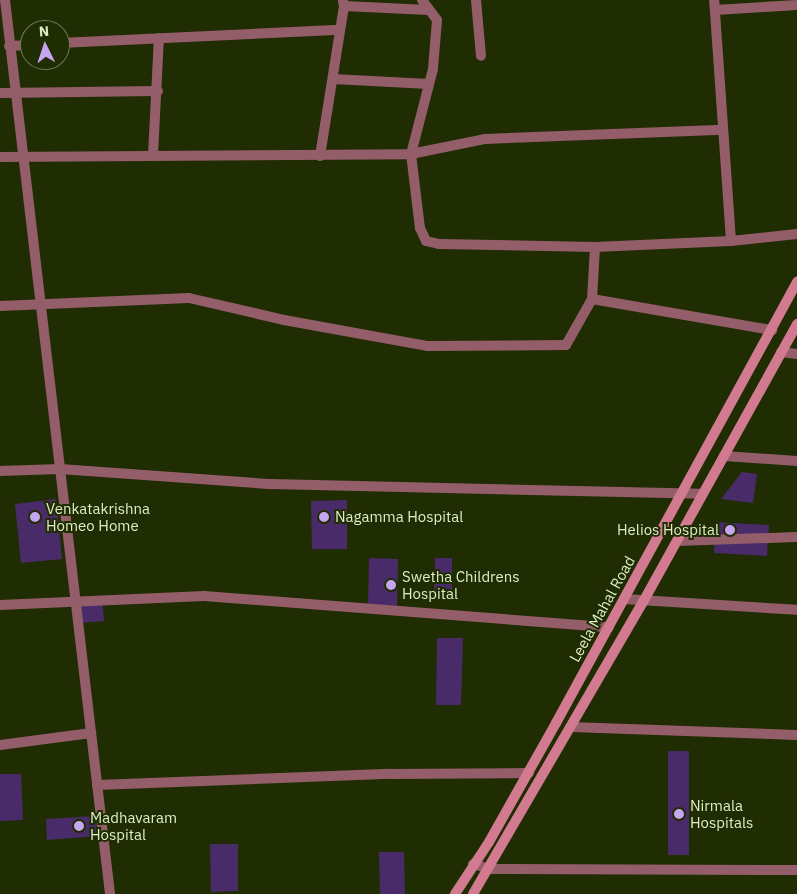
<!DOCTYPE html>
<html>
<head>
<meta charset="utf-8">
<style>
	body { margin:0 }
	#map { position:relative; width:797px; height:894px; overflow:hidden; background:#202c02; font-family:"IBM Plex Sans",sans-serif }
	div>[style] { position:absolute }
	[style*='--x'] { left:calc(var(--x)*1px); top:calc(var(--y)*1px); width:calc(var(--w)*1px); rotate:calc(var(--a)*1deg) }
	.building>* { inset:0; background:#4a2b69 }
	.street>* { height:10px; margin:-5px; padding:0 5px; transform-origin:5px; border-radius:5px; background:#945d6a }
	.secondary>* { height:10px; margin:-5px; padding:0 5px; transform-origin:5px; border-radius:5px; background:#d17a90 }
	.dots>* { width:14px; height:14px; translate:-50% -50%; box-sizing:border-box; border:2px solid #202c02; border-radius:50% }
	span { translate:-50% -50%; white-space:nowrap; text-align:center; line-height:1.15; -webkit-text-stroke:4px #202c02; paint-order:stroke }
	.poi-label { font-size:15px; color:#deedc6 }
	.left { translate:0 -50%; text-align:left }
	.right { translate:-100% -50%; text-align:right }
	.street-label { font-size:15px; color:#deedc6 }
	.north { position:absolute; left:20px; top:20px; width:50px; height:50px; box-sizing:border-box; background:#202c02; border:1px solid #6c7950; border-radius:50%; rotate:356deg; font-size:14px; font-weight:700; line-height:20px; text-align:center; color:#deedc6 }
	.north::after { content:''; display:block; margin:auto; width:18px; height:22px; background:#c6a6f0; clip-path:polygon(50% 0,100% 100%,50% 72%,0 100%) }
</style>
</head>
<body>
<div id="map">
	<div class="building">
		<i style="clip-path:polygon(742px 472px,757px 474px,753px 503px,721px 499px)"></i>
		<i style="clip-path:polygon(56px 499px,62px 559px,21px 563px,15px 504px)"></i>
		<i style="clip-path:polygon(347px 500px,347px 549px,312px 549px,311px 501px)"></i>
		<i style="clip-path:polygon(715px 522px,769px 525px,767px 556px,714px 553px)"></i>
		<i style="clip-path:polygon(369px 558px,398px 559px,397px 608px,368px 608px)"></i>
		<i style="clip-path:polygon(435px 558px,452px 558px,452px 600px,434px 600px)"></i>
		<i style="clip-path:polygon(102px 597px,104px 621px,79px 623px,77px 599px)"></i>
		<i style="clip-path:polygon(437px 638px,463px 638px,461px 705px,436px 705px)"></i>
		<i style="clip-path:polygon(668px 751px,689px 751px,689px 855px,668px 855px)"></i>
		<i style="clip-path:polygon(0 774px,21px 774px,23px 820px,0 821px)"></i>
		<i style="clip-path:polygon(96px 816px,97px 836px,47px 840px,46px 819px)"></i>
		<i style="clip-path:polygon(210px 844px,238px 844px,238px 891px,211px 892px)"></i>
		<i style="clip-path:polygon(379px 852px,404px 852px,405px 894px,380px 894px)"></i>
	</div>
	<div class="street">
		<i style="--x:5;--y:0;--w:900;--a:83.3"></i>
		<i style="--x:422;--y:0;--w:25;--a:53"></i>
		<i style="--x:437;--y:20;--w:49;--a:94.7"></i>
		<i style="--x:433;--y:69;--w:88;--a:104.5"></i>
		<i style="--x:411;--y:154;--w:75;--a:83.1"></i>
		<i style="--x:420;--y:228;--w:14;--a:65"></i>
		<i style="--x:426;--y:241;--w:13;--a:13"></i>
		<i style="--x:439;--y:244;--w:156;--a:1.1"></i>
		<i style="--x:595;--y:247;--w:136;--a:-2.5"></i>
		<i style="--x:731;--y:241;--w:242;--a:-94"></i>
		<i style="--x:476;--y:0;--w:56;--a:84.9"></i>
		<i style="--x:343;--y:1;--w:5;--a:79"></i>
		<i style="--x:344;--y:6;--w:85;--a:2.7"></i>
		<i style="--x:715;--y:10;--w:82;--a:-3.5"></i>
		<i style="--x:60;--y:43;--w:280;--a:-2.7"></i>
		<i style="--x:9;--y:46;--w:21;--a:-3"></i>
		<i style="--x:333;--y:79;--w:96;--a:3"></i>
		<i style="--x:0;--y:93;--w:158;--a:-0.7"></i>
		<i style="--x:153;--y:155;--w:117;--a:-87.1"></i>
		<i style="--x:320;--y:156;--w:152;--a:-80.9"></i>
		<i style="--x:0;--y:157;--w:411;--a:-0.4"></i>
		<i style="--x:411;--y:154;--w:76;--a:-11.5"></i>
		<i style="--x:485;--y:139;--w:238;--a:-2.2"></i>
		<i style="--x:731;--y:241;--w:66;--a:-6.1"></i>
		<i style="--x:595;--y:247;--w:52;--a:93.3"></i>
		<i style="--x:592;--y:299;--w:183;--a:9.8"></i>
		<i style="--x:0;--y:306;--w:189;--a:-2.4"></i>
		<i style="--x:189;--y:298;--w:98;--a:13"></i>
		<i style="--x:284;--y:320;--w:145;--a:10.3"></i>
		<i style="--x:427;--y:346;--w:139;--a:-0.4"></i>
		<i style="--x:566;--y:345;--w:53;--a:-60.5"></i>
		<i style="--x:781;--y:352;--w:16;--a:7"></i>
		<i style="--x:724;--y:456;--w:73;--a:3.9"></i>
		<i style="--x:0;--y:471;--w:60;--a:-1.9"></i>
		<i style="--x:60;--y:469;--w:212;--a:4.1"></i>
		<i style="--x:271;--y:484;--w:431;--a:1.3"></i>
		<i style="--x:677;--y:541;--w:120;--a:-1.9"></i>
		<i style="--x:624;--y:599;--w:173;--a:3.6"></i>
		<i style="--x:0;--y:605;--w:204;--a:-2.5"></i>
		<i style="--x:204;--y:596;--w:406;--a:4.4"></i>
		<i style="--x:571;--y:727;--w:226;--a:2"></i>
		<i style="--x:0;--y:745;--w:92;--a:-7.5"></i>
		<i style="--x:97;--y:785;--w:293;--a:-2.2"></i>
		<i style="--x:390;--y:774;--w:139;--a:-0.4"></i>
		<i style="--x:473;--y:864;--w:18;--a:16"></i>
		<i style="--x:490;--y:869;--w:307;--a:0.2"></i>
	</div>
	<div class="secondary">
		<i style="--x:455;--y:894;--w:62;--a:-56.8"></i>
		<i style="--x:489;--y:842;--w:137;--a:-60.6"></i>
		<i style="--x:556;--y:723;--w:503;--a:-61.34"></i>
		<i style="--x:473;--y:894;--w:338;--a:-59.8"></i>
		<i style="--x:643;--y:602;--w:318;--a:-61"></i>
	</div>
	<div class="dots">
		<i style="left:35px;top:517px;background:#c6a6f0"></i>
		<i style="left:324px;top:517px;background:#c6a6f0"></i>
		<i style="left:730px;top:530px;background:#c6a6f0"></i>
		<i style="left:391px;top:585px;background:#c6a6f0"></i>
		<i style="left:679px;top:814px;background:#c6a6f0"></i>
		<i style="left:79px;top:826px;background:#c6a6f0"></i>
	</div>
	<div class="poi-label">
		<span class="left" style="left:46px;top:517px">Venkatakrishna<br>Homeo Home</span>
		<span class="left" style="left:335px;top:517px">Nagamma Hospital</span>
		<span class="right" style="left:719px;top:530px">Helios Hospital</span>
		<span class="left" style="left:402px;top:585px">Swetha Childrens<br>Hospital</span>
		<span class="left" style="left:690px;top:814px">Nirmala<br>Hospitals</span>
		<span class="left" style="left:90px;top:826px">Madhavaram<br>Hospital</span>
	</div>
	<div class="street-label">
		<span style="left:602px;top:609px;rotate:-61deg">Leela Mahal Road</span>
	</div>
	<div class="north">N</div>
</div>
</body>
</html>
